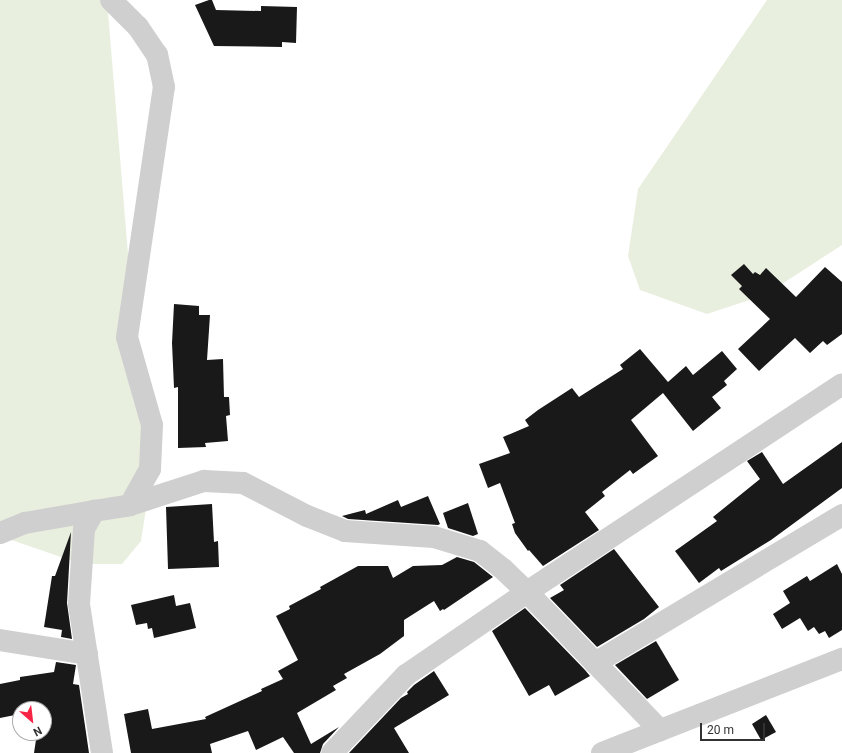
<!DOCTYPE html>
<html>
<head>
<meta charset="utf-8">
<style>
	body { margin:0 }
	#map { position:relative; width:842px; height:753px; overflow:hidden; background:#fff; font-family:Roboto,sans-serif }
	div>[style] { position:absolute }
	[style*='--x'] { left:calc(var(--x)*1px); top:calc(var(--y)*1px); width:calc(var(--w)*1px); rotate:calc(var(--a)*1deg) }
	.green>* { inset:0; background:#e9efdf }
	.building>* { inset:0; background:#191919 }
	.street>* { height:22px; margin:-11px; padding:0 11px; transform-origin:11px; border-radius:11px; background:#cfcfcf }
	span { translate:-50% -50%; white-space:nowrap; text-align:center; line-height:1.15; -webkit-text-stroke:4px #fff; paint-order:stroke }
	.north { position:absolute; left:12px; top:701px; width:40px; height:40px; box-sizing:border-box; background:#fff; border:1px solid #adadad; border-radius:50%; rotate:152deg; font-size:11px; font-weight:700; line-height:16px; text-align:center; color:#323232 }
	.north::after { content:''; display:block; margin:auto; width:14px; height:18px; background:#f72545; clip-path:polygon(50% 0,100% 100%,50% 72%,0 100%) }
	.scale { position:absolute; left:700px; top:723px; width:65px; height:18px; box-sizing:border-box; border:2px solid #323232; border-top:0; padding-left:5px; font-size:12px; line-height:14px; white-space:nowrap; color:#323232; -webkit-text-stroke:3px #fff; paint-order:stroke }
</style>
</head>
<body>
<div id="map">
	<div class="green">
		<i style="clip-path:polygon(0 0,107px 0,148px 496px,141px 541px,122px 564px,81px 564px,0 536px)"></i>
		<i style="clip-path:polygon(767px 0,842px 0,842px 245px,765px 295px,707px 314px,640px 290px,628px 256px,638px 189px)"></i>
	</div>
	<div class="building">
		<i style="clip-path:polygon(209px 0,212px 0,216px 10px,261px 11px,261px 6px,297px 7px,296px 43px,282px 42px,282px 47px,214px 46px,195px 5px)"></i>
		<i style="clip-path:polygon(744px 264px,753px 274px,755px 272px,760px 275px,766px 268px,796px 297px,825px 267px,842px 282px,842px 334px,827px 345px,823px 341px,810px 353px,795px 338px,759px 371px,738px 349px,770px 319px,739px 289px,742px 286px,731px 275px)"></i>
		<i style="clip-path:polygon(174px 304px,199px 306px,199px 315px,210px 315px,207px 360px,223px 359px,224px 397px,229px 397px,230px 415px,226px 416px,228px 441px,205px 443px,206px 447px,178px 448px,178px 387px,174px 388px,172px 343px)"></i>
		<i style="clip-path:polygon(640px 349px,668px 382px,686px 366px,693px 375px,722px 351px,737px 369px,724px 381px,727px 385px,712px 397px,721px 408px,693px 431px,663px 393px,631px 420px,658px 456px,633px 474px,630px 470px,602px 492px,605px 496px,585px 512px,599px 530px,543px 566px,529px 550px,528px 551px,515px 533px,512px 524px,515px 523px,500px 483px,488px 488px,479px 464px,510px 453px,503px 437px,529px 426px,525px 420px,538px 410px,572px 388px,579px 397px,623px 369px,620px 365px)"></i>
		<i style="clip-path:polygon(842px 442px,842px 488px,771px 540px,721px 571px,719px 568px,699px 583px,675px 551px,717px 521px,713px 517px,760px 479px,747px 461px,762px 452px,783px 484px)"></i>
		<i style="clip-path:polygon(428px 496px,440px 524px,438px 525px,348px 519px,342px 516px,365px 510px,366px 514px,398px 500px,401px 507px)"></i>
		<i style="clip-path:polygon(468px 503px,478px 534px,473px 536px,448px 528px,443px 513px)"></i>
		<i style="clip-path:polygon(212px 504px,214px 542px,218px 541px,219px 567px,168px 569px,166px 507px)"></i>
		<i style="clip-path:polygon(71px 532px,67px 603px,72px 639px,61px 637px,62px 630px,44px 627px,52px 576px,55px 576px)"></i>
		<i style="clip-path:polygon(614px 549px,659px 607px,644px 619px,597px 647px,550px 598px,564px 590px,560px 585px)"></i>
		<i style="clip-path:polygon(457px 557px,474px 562px,493px 577px,444px 610px,443px 609px,440px 611px,434px 601px,404px 620px,404px 636px,380px 654px,344px 674px,347px 678px,333px 686px,336px 690px,297px 713px,311px 744px,339px 727px,323px 744px,320px 753px,294px 753px,283px 737px,256px 750px,248px 731px,210px 744px,212px 753px,131px 753px,124px 714px,148px 709px,152px 729px,206px 719px,205px 717px,262px 691px,261px 689px,283px 679px,278px 671px,298px 660px,276px 616px,290px 609px,289px 606px,321px 589px,320px 587px,358px 566px,388px 566px,393px 578px,413px 566px,442px 565px)"></i>
		<i style="clip-path:polygon(837px 564px,842px 574px,842px 630px,829px 638px,825px 631px,819px 634px,814px 627px,808px 631px,800px 618px,782px 629px,773px 614px,790px 603px,783px 591px,807px 576px,810px 581px)"></i>
		<i style="clip-path:polygon(174px 595px,176px 606px,190px 603px,196px 628px,154px 638px,152px 628px,148px 629px,147px 623px,136px 625px,131px 605px)"></i>
		<i style="clip-path:polygon(525px 608px,585px 670px,590px 676px,555px 696px,549px 685px,529px 696px,492px 631px)"></i>
		<i style="clip-path:polygon(656px 641px,679px 680px,647px 699px,615px 665px)"></i>
		<i style="clip-path:polygon(56px 662px,76px 665px,73px 684px,79px 685px,89px 753px,34px 753px,37px 733px,44px 733px,44px 709px,20px 709px,20px 714px,0 718px,0 684px,20px 680px,20px 677px,54px 672px)"></i>
		<i style="clip-path:polygon(434px 671px,449px 695px,394px 728px,409px 753px,349px 753px,401px 698px,408px 694px,407px 692px,414px 685px)"></i>
		<i style="clip-path:polygon(766px 715px,776px 732px,761px 740px,752px 724px)"></i>
	</div>
	<div class="street">
		<i style="--x:130;--y:505;--w:78;--a:-18"></i>
		<i style="--x:204;--y:481;--w:39;--a:3"></i>
		<i style="--x:243;--y:483;--w:72;--a:27.3"></i>
		<i style="--x:307;--y:516;--w:41;--a:21.5"></i>
		<i style="--x:345;--y:531;--w:89;--a:3.9"></i>
		<i style="--x:434;--y:537;--w:48;--a:16.9"></i>
		<i style="--x:480;--y:551;--w:29;--a:38"></i>
		<i style="--x:503;--y:569;--w:33;--a:44"></i>
		<i style="--x:527;--y:592;--w:192;--a:46.1"></i>
		<i style="--x:0;--y:533;--w:27;--a:-22"></i>
		<i style="--x:25;--y:523;--w:70;--a:-9.9"></i>
		<i style="--x:0;--y:640;--w:88;--a:9.1"></i>
		<i style="--x:595;--y:663;--w:288;--a:-30.9"></i>
		<i style="--x:102;--y:753;--w:151;--a:-98.8"></i>
		<i style="--x:79;--y:604;--w:75;--a:-86.2"></i>
		<i style="--x:84;--y:529;--w:21;--a:-61"></i>
		<i style="--x:94;--y:511;--w:36;--a:-9"></i>
		<i style="--x:130;--y:505;--w:41;--a:-60.9"></i>
		<i style="--x:150;--y:469;--w:44;--a:-87.4"></i>
		<i style="--x:152;--y:425;--w:91;--a:-105.9"></i>
		<i style="--x:127;--y:337;--w:253;--a:-81.6"></i>
		<i style="--x:164;--y:87;--w:33;--a:-102"></i>
		<i style="--x:157;--y:55;--w:34;--a:-124"></i>
		<i style="--x:138;--y:27;--w:38;--a:-135"></i>
		<i style="--x:332;--y:753;--w:108;--a:-46.5"></i>
		<i style="--x:406;--y:675;--w:147;--a:-34.4"></i>
		<i style="--x:527;--y:592;--w:377;--a:-33.4"></i>
		<i style="--x:602;--y:753;--w:258;--a:-21.4"></i>
	</div>
	<div class="north">N</div>
	<div class="scale">20 m</div>
</div>
</body>
</html>
